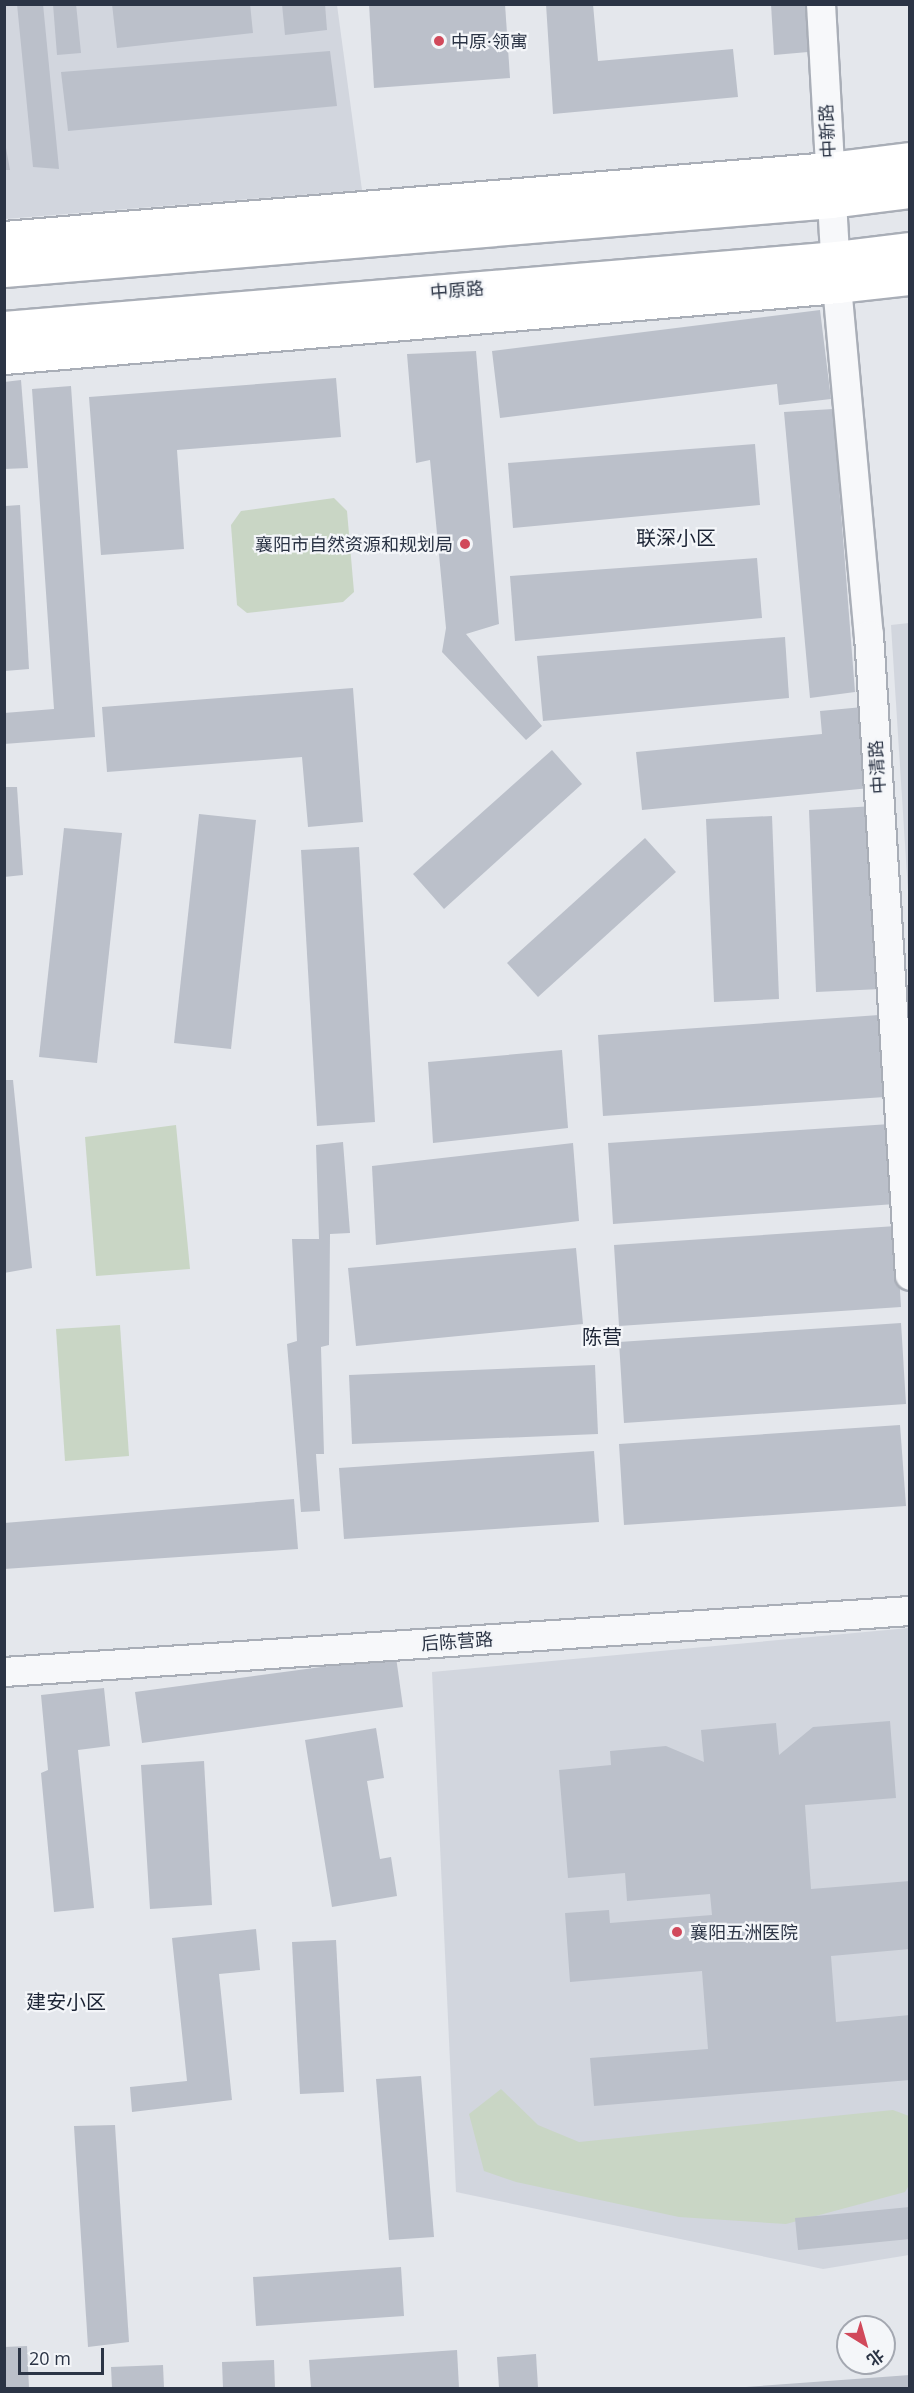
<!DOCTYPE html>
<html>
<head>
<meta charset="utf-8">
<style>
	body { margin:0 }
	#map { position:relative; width:914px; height:2393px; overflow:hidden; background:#e4e7ec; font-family:"Open Sans","Noto Sans SC",sans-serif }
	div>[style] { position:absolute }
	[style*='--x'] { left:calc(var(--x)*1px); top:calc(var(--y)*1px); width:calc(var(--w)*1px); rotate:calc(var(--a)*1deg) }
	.built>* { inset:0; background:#d2d6de }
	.green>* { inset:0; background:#c9d6c5 }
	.building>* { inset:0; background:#bbc0ca }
	.roads { filter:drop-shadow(2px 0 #a9aeb7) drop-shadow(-2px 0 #a9aeb7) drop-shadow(0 2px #a9aeb7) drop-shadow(0 -2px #a9aeb7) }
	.street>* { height:28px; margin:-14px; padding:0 14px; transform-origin:14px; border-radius:14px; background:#f7f8fa }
	.secondary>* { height:33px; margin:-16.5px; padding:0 16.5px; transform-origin:16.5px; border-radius:16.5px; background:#fff }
	.dots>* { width:16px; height:16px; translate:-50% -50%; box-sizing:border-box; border:3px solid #f4f6f9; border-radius:50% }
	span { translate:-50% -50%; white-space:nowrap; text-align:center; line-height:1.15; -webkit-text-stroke:4.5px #f4f6f9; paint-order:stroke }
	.poi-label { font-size:18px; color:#2b3445 }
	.left { translate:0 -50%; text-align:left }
	.right { translate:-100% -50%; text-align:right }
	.street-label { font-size:18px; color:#2b3445 }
	.neighbourhood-label { font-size:20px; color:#1d2536 }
	.frame { position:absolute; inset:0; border:6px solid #2b3445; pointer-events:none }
	.north { position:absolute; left:836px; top:2315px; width:60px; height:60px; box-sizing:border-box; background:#f4f6f9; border:2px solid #a4a8b1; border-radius:50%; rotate:143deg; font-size:16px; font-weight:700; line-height:24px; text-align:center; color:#2b3445 }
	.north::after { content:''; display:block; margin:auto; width:21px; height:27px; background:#d1495b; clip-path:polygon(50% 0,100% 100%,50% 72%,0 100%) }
	.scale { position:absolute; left:18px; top:2348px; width:86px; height:27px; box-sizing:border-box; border:3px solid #2b3445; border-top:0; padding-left:8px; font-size:18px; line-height:21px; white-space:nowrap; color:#2b3445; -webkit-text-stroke:4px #f4f6f9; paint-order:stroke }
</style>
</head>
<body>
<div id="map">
	<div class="built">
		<i style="clip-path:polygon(5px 5px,337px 5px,362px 190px,5px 219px)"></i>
		<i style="clip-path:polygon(909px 623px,910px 623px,909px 907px,891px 625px)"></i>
		<i style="clip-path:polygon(909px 1628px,909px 2255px,823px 2269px,456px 2192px,432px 1672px)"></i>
	</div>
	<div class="green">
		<i style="clip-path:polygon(334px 498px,347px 511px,354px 592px,343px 602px,247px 613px,237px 605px,231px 525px,241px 511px)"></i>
		<i style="clip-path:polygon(176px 1125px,190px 1269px,96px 1276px,85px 1137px)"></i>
		<i style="clip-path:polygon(120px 1325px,129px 1456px,65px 1461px,56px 1329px)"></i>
		<i style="clip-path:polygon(501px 2089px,538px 2125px,579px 2142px,893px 2110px,909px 2116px,909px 2185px,905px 2192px,786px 2224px,679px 2217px,516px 2182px,484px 2171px,469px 2114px)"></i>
	</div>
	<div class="building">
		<i style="clip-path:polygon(17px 4px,43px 4px,59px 169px,33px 167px)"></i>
		<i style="clip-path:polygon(53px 4px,76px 4px,81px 53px,57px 55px)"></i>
		<i style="clip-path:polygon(112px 4px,250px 4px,253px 33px,117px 48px)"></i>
		<i style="clip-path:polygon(282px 4px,325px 4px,327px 30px,285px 35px)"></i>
		<i style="clip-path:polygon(369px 4px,505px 4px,510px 78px,374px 88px)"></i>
		<i style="clip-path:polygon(546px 4px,593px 4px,598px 61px,733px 49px,738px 97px,553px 114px)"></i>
		<i style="clip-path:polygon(771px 4px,806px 4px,808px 52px,774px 55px)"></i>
		<i style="clip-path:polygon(330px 51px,337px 106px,68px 131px,61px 72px)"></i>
		<i style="clip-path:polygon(4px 148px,6px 148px,10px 170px,4px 170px)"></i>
		<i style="clip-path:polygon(820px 310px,831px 399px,779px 405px,777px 384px,500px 418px,492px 351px)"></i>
		<i style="clip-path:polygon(476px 351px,499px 624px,466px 634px,542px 726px,526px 740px,442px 652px,446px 628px,430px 460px,416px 463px,407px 354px)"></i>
		<i style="clip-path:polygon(336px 378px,341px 437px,177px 450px,184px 549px,101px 555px,89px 397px)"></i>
		<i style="clip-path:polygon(21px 380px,28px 468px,4px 469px,4px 382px)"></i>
		<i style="clip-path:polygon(71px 386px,95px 737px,4px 744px,4px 713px,54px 709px,32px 389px)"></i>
		<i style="clip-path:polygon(833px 409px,855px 692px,810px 698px,784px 412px)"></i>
		<i style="clip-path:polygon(755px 444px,760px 505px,513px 528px,508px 463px)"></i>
		<i style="clip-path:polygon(20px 505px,29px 669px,5px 671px,5px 506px)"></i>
		<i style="clip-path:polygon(757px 558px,762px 618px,515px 641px,510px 576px)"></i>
		<i style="clip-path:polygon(785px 637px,789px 698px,543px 721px,537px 656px)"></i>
		<i style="clip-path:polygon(353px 688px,363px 822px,308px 827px,302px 757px,107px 772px,102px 707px)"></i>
		<i style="clip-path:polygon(863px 707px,870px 788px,642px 810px,636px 752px,822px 734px,820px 711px)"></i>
		<i style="clip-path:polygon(552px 750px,582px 784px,444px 909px,413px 874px)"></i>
		<i style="clip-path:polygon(4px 787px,17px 787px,23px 875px,4px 877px)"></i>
		<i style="clip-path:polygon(874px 806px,881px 989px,816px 992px,809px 810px)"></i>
		<i style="clip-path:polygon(199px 814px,256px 820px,231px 1049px,174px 1043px)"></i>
		<i style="clip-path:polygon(772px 816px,779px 999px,714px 1002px,706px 819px)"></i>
		<i style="clip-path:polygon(64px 828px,122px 833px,97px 1063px,39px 1057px)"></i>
		<i style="clip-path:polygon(645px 838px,676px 872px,538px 997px,507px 963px)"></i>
		<i style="clip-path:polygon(359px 847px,375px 1122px,317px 1126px,301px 850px)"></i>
		<i style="clip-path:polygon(879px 1015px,885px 1097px,603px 1116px,598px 1035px)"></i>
		<i style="clip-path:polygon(562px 1050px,568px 1128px,433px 1143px,428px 1062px)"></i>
		<i style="clip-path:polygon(4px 1080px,13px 1080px,32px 1268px,4px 1273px)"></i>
		<i style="clip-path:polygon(890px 1124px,895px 1204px,613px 1224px,608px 1143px)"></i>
		<i style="clip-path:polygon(343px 1142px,350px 1233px,330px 1234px,329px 1345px,321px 1347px,324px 1454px,316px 1454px,320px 1511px,301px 1512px,287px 1344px,297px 1341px,292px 1239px,319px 1239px,316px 1145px)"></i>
		<i style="clip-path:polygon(573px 1143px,579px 1221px,376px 1245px,372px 1166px)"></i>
		<i style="clip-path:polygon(896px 1226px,901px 1307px,619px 1326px,614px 1245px)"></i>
		<i style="clip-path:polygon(576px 1248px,583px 1324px,356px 1346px,348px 1268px)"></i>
		<i style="clip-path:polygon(901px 1323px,906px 1404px,624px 1423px,619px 1342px)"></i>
		<i style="clip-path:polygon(595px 1365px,598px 1434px,352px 1444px,349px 1375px)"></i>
		<i style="clip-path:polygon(900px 1425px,906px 1506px,624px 1525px,619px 1444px)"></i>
		<i style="clip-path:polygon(594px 1451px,599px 1522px,344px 1539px,339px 1468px)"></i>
		<i style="clip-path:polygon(294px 1499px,298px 1549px,4px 1569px,4px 1523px)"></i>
		<i style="clip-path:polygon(396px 1657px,403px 1707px,142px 1743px,135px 1692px)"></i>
		<i style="clip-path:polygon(104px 1688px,110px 1746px,78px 1750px,94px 1908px,54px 1912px,41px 1773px,48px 1770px,41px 1695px)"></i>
		<i style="clip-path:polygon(890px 1721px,896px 1798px,805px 1805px,811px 1889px,910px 1881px,910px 1949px,831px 1956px,836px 2022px,910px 2015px,910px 2080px,594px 2106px,590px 2058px,708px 2049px,702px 1971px,570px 1982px,565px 1913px,609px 1910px,610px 1923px,712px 1915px,710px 1894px,627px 1901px,625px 1873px,568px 1878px,559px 1770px,611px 1765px,610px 1751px,666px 1746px,704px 1762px,701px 1730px,776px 1723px,779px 1755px,813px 1727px)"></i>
		<i style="clip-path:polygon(376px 1728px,384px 1778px,367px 1781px,380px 1859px,391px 1857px,397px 1896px,332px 1907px,305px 1740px)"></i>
		<i style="clip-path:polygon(204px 1761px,212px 1905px,150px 1909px,141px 1765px)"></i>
		<i style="clip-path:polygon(256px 1929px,260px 1970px,219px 1974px,232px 2100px,132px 2112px,130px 2087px,187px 2081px,172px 1938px)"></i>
		<i style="clip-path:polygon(336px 1940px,344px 2092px,300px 2094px,292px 1942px)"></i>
		<i style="clip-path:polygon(421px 2076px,434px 2237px,389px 2240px,376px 2079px)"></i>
		<i style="clip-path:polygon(115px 2125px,129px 2342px,88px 2347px,74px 2126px)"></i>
		<i style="clip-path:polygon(910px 2207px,910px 2239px,798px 2250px,795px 2218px)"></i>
		<i style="clip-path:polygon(401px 2267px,404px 2316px,256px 2326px,253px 2277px)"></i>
		<i style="clip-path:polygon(27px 2346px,29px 2388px,4px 2388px,4px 2347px)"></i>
		<i style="clip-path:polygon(457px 2350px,459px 2388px,311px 2388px,309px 2360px)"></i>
		<i style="clip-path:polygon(536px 2354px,538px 2388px,499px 2388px,497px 2357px)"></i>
		<i style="clip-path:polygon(274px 2360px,275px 2388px,223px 2388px,222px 2362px)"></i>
		<i style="clip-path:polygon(163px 2365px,164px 2388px,112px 2388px,111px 2367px)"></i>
		<i style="clip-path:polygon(910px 2375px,910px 2388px,746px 2388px,746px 2387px)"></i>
	</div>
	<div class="roads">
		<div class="street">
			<i style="--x:821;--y:4;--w:282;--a:86.8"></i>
			<i style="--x:837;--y:286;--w:350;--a:84.8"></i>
			<i style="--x:869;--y:635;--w:642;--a:86.34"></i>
			<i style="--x:4;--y:1672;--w:908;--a:-3.85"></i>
		</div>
		<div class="secondary">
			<i style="--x:4;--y:238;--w:828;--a:-4.78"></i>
			<i style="--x:829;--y:169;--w:82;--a:-7"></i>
			<i style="--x:4;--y:270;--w:830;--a:-4.77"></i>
			<i style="--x:831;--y:201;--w:80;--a:-7.2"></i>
			<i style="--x:4;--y:328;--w:836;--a:-4.8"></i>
			<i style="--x:837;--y:258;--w:74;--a:-7"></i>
			<i style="--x:4;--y:357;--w:836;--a:-4.87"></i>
			<i style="--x:837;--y:286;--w:73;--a:-6.3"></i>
		</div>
	</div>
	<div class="dots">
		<i style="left:439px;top:41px;background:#d1495b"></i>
		<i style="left:465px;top:544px;background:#d1495b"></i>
		<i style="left:677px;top:1932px;background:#d1495b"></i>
	</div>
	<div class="poi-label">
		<span class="left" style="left:451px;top:41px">中原·领寓</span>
		<span class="right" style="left:453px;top:544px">襄阳市自然资源和规划局</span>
		<span class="left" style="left:690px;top:1932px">襄阳五洲医院</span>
	</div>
	<div class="street-label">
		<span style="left:827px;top:131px;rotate:-93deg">中新路</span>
		<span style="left:457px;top:290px;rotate:-5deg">中原路</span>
		<span style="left:877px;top:767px;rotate:-94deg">中清路</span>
		<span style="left:457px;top:1641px;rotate:-4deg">后陈营路</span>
	</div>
	<div class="neighbourhood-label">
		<span style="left:676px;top:537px">联深小区</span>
		<span style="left:602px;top:1336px">陈营</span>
		<span style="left:66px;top:2001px">建安小区</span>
	</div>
	<div class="frame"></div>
	<div class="north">北</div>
	<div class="scale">20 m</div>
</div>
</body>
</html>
